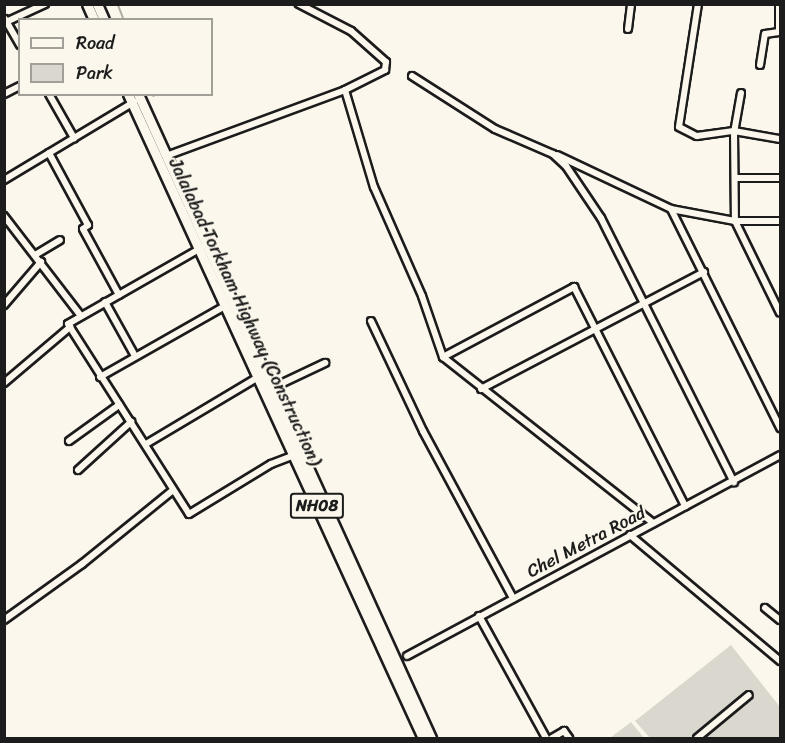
<!DOCTYPE html>
<html>
<head>
<meta charset="utf-8">
<style>
	body { margin:0 }
	#map { position:relative; width:785px; height:743px; overflow:hidden; background:#fbf7ec; font-family:Sriracha,sans-serif }
	div>[style] { position:absolute }
	[style*='--x'] { left:calc(var(--x)*1px); top:calc(var(--y)*1px); width:calc(var(--w)*1px); rotate:calc(var(--a)*1deg) }
	.green>* { inset:0; background:#dad7ce }
	.stream>* { height:1.5px; margin:-0.75px; padding:0 0.75px; transform-origin:0.75px; border-radius:0.75px; background:#afaca5 }
	.roads { filter:drop-shadow(2px 0 #1c1c1c) drop-shadow(-2px 0 #1c1c1c) drop-shadow(0 2px #1c1c1c) drop-shadow(0 -2px #1c1c1c) }
	.minor>* { height:6px; margin:-3px; padding:0 3px; transform-origin:3px; border-radius:3px; background:#fbf7ec }
	.highway>* { height:9px; margin:-4.5px; padding:0 4.5px; transform-origin:4.5px; border-radius:4.5px; background:#fbf7ec }
	span { translate:-50% -50%; white-space:nowrap; text-align:center; line-height:1.15; -webkit-text-stroke:4.5px #fbf7ec; paint-order:stroke }
	.shield-label span { padding:2px 4px; background:#fbf7ec; border:2px solid; border-radius:4px; -webkit-text-stroke-width:0 }
	.shield-label { font-size:16px; color:#1c1c1c; font-weight:700 }
	.street-label { font-size:18px; color:#1c1c1c }
	.frame { position:absolute; inset:0; border:6px solid #1c1c1c; pointer-events:none }
	.legend { position:absolute; left:18px; top:18px; width:195px; height:78px; box-sizing:border-box; background:#fbf7ec; border:2px solid #a29f99; margin:0; padding:8px 10px; list-style:none; font-size:18px; color:#1c1c1c }
	.legend li { display:flex; align-items:center; gap:12px; height:30px }
	.legend b { width:30px; border:2px solid #a29f99 }
</style>
</head>
<body>
<div id="map">
	<div class="green">
		<i style="clip-path:polygon(731px 645px,780px 707px,780px 738px,650px 738px,635px 721px)"></i>
		<i style="clip-path:polygon(631px 722px,644px 738px,610px 738px)"></i>
	</div>
	<div class="stream">
		<i style="--x:118;--y:4;--w:17;--a:69"></i>
		<i style="--x:154;--y:94;--w:2;--a:90"></i>
	</div>
	<div class="roads">
		<div class="minor">
			<i style="--x:698;--y:4;--w:124;--a:98.8"></i>
			<i style="--x:679;--y:127;--w:20;--a:27"></i>
			<i style="--x:697;--y:136;--w:37;--a:-8"></i>
			<i style="--x:734;--y:131;--w:47;--a:9.9"></i>
			<i style="--x:5;--y:19;--w:30;--a:60"></i>
			<i style="--x:6;--y:22;--w:43;--a:-24.8"></i>
			<i style="--x:628;--y:29;--w:25;--a:-83"></i>
			<i style="--x:760;--y:65;--w:31;--a:-81"></i>
			<i style="--x:765;--y:34;--w:14;--a:-8"></i>
			<i style="--x:779;--y:32;--w:28;--a:-90"></i>
			<i style="--x:412;--y:76;--w:98;--a:32.6"></i>
			<i style="--x:495;--y:129;--w:63;--a:23.3"></i>
			<i style="--x:553;--y:154;--w:18;--a:43"></i>
			<i style="--x:566;--y:166;--w:63;--a:56.1"></i>
			<i style="--x:601;--y:218;--w:296;--a:63.3"></i>
			<i style="--x:345;--y:90;--w:101;--a:73.4"></i>
			<i style="--x:374;--y:187;--w:119;--a:66.2"></i>
			<i style="--x:422;--y:296;--w:65;--a:71"></i>
			<i style="--x:443;--y:357;--w:268;--a:38.3"></i>
			<i style="--x:741;--y:93;--w:39;--a:100"></i>
			<i style="--x:734;--y:131;--w:90;--a:89.4"></i>
			<i style="--x:735;--y:221;--w:102;--a:63.9"></i>
			<i style="--x:4;--y:94;--w:18;--a:-27"></i>
			<i style="--x:49;--y:94;--w:51;--a:60.4"></i>
			<i style="--x:49;--y:153;--w:82;--a:61.6"></i>
			<i style="--x:88;--y:225;--w:6;--a:141"></i>
			<i style="--x:83;--y:229;--w:75;--a:61.4"></i>
			<i style="--x:557;--y:155;--w:126;--a:25.3"></i>
			<i style="--x:671;--y:209;--w:65;--a:10.6"></i>
			<i style="--x:735;--y:221;--w:45;--a:0"></i>
			<i style="--x:166;--y:156;--w:191;--a:-20.2"></i>
			<i style="--x:345;--y:90;--w:45;--a:-26.6"></i>
			<i style="--x:385;--y:70;--w:8;--a:-83"></i>
			<i style="--x:386;--y:62;--w:47;--a:-138.5"></i>
			<i style="--x:351;--y:31;--w:59;--a:-152.6"></i>
			<i style="--x:736;--y:178;--w:44;--a:0"></i>
			<i style="--x:4;--y:180;--w:152;--a:-31"></i>
			<i style="--x:671;--y:209;--w:245;--a:63.5"></i>
			<i style="--x:4;--y:216;--w:126;--a:52.4"></i>
			<i style="--x:201;--y:248;--w:153;--a:150.3"></i>
			<i style="--x:68;--y:324;--w:225;--a:57.5"></i>
			<i style="--x:189;--y:514;--w:96;--a:-31.4"></i>
			<i style="--x:271;--y:464;--w:28;--a:-21"></i>
			<i style="--x:35;--y:255;--w:29;--a:-31"></i>
			<i style="--x:105;--y:302;--w:62;--a:60.9"></i>
			<i style="--x:4;--y:305;--w:57;--a:-49.3"></i>
			<i style="--x:371;--y:321;--w:122;--a:64.7"></i>
			<i style="--x:423;--y:431;--w:190;--a:61.7"></i>
			<i style="--x:443;--y:357;--w:149;--a:-28.1"></i>
			<i style="--x:574;--y:287;--w:246;--a:63.1"></i>
			<i style="--x:100;--y:377;--w:146;--a:-29.6"></i>
			<i style="--x:4;--y:383;--w:87;--a:-40.3"></i>
			<i style="--x:272;--y:388;--w:59;--a:-25.3"></i>
			<i style="--x:481;--y:389;--w:252;--a:-27.7"></i>
			<i style="--x:69;--y:441;--w:62;--a:-35.8"></i>
			<i style="--x:146;--y:444;--w:133;--a:-30.8"></i>
			<i style="--x:78;--y:470;--w:72;--a:-42.2"></i>
			<i style="--x:630;--y:535;--w:196;--a:40"></i>
			<i style="--x:765;--y:608;--w:19;--a:39"></i>
			<i style="--x:479;--y:616;--w:139;--a:61.2"></i>
			<i style="--x:4;--y:620;--w:96;--a:-35.7"></i>
			<i style="--x:82;--y:564;--w:117;--a:-39.1"></i>
			<i style="--x:407;--y:656;--w:424;--a:-28.3"></i>
			<i style="--x:552;--y:738;--w:14;--a:-30"></i>
			<i style="--x:564;--y:731;--w:9;--a:54"></i>
			<i style="--x:697;--y:738;--w:67;--a:-39.6"></i>
		</div>
		<div class="highway">
			<i style="--x:87;--y:4;--w:17;--a:66"></i>
			<i style="--x:97;--y:4;--w:17;--a:66"></i>
			<i style="--x:128;--y:94;--w:708;--a:65.39"></i>
			<i style="--x:138;--y:94;--w:708;--a:65.54"></i>
		</div>
	</div>
	<div class="shield-label">
		<span style="left:317px;top:506px">NH08</span>
	</div>
	<div class="street-label">
		<span style="left:245px;top:312px;rotate:65deg">Jalalabad Torkham Highway (Construction)</span>
		<span style="left:586px;top:542px;rotate:-28deg">Chel Metra Road</span>
	</div>
	<div class="frame"></div>
	<ul class="legend">
	<li><b style="height:8px;background:#fbf7ec"></b>Road</li>
	<li><b style="height:16px;background:#dad7ce"></b>Park</li>
	</ul>
</div>
</body>
</html>
